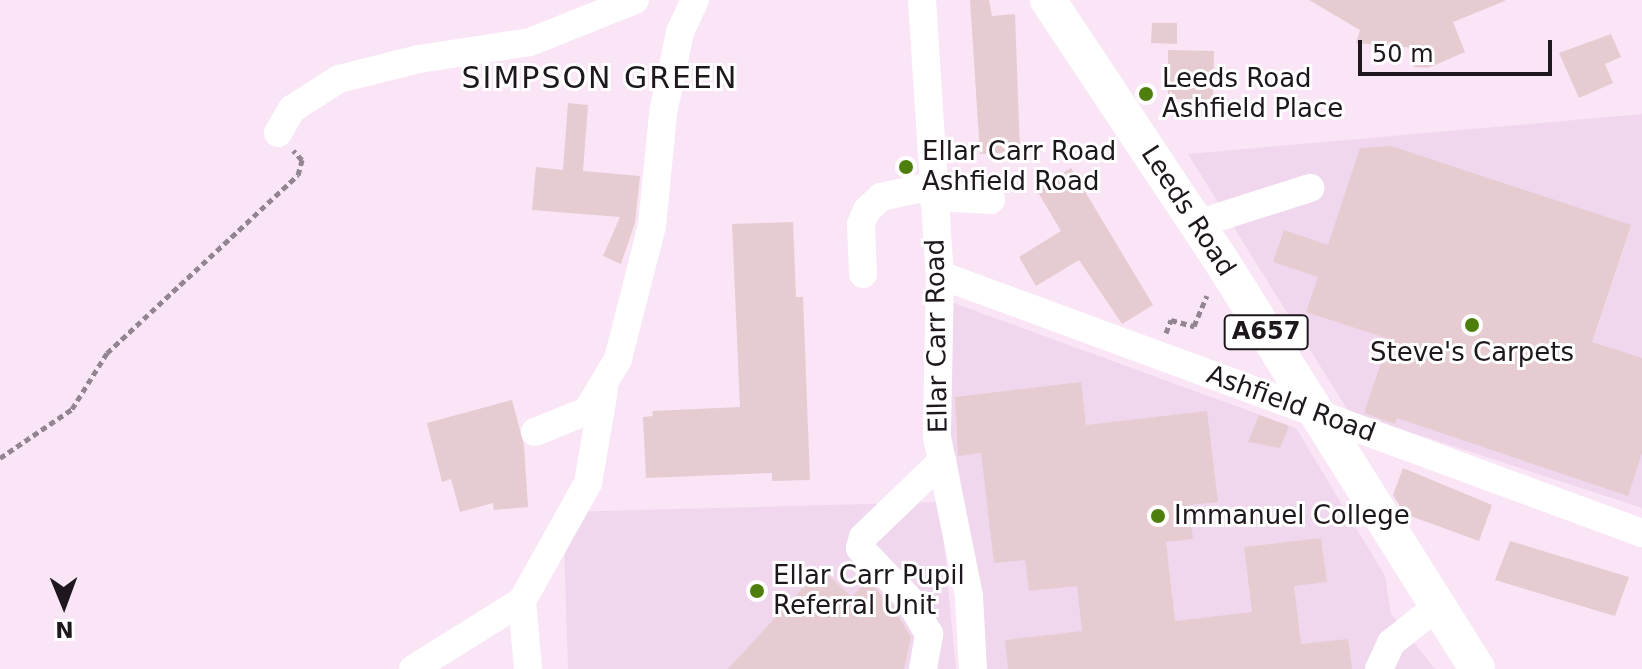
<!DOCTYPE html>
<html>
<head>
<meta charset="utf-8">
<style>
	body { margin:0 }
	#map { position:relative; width:1642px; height:669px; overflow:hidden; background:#f9e5f6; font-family:"DejaVu Sans",sans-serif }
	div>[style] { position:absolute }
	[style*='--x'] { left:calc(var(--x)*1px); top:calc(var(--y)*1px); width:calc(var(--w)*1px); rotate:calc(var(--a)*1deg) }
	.built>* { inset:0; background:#f1d7ed }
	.building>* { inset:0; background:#e6ccd1 }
	.path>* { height:5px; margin-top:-2.5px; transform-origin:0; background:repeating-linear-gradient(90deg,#928490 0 6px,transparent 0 10px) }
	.minor>* { height:28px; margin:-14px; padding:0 14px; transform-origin:14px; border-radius:14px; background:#fff }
	.major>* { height:36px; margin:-18px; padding:0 18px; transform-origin:18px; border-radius:18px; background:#fff }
	.dots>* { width:22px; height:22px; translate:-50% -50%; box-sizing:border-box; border:4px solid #fff; border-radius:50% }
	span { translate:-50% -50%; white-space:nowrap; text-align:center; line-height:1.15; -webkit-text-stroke:6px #fff; paint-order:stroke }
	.shield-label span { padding:2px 6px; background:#fff; border:2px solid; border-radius:6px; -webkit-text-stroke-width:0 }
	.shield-label { font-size:24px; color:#1e171d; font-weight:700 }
	.poi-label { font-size:26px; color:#1e171d }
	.left { translate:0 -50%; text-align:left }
	.street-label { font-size:26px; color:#1e171d }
	.quarter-label { font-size:30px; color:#1e171d; letter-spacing:2px }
	.north { position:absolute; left:24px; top:565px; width:80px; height:80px; -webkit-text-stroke:6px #fff; paint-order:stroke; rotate:179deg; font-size:22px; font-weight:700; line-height:32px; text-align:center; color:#1e171d }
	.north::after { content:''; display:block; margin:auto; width:28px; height:36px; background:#1e171d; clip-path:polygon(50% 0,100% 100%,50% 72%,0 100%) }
	.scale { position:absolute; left:1358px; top:40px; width:194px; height:36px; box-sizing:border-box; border:4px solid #1e171d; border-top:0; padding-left:10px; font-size:24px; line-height:28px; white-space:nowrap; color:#1e171d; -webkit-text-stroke:6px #fff; paint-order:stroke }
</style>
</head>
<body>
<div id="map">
	<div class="built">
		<i style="clip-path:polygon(1642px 114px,1642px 508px,1349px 412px,1188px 154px)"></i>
		<i style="clip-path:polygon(951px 302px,1296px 428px,1385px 576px,1391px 614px,1435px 669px,987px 669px,981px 596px,956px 456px,947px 437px)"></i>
		<i style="clip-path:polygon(940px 502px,956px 669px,568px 669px,563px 512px)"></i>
	</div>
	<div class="building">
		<i style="clip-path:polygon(970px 0,989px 0,992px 16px,1015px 14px,1020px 152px,980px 154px)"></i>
		<i style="clip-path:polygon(1309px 0,1505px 0,1505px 1px,1453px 22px,1465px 52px,1428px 68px,1414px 67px,1416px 48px,1356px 43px,1360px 30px)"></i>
		<i style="clip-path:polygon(1152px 23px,1177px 23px,1177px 44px,1151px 43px)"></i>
		<i style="clip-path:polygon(1611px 34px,1621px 57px,1605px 64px,1613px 83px,1579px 98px,1559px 53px)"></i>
		<i style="clip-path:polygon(1168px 50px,1214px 51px,1213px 100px,1168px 99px)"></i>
		<i style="clip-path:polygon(568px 103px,588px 105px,583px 171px,640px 176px,635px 223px,621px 264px,603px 256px,620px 217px,532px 210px,536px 167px,563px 170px)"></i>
		<i style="clip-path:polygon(1391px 146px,1631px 225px,1592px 342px,1642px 358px,1642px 453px,1628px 496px,1397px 418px,1395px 424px,1364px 413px,1389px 339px,1306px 312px,1318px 277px,1273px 262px,1284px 230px,1328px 245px,1360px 148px)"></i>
		<i style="clip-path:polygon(1071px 168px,1153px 305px,1122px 324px,1079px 260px,1036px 286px,1019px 257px,1061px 231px,1036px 189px)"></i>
		<i style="clip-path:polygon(793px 222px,796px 297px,803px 297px,810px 480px,772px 481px,772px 473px,646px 478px,643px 417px,653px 416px,652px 411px,740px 407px,732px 224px)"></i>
		<i style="clip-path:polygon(1081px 382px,1086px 425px,1207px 411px,1218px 502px,1189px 505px,1193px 539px,1166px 542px,1175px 621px,1252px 612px,1244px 547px,1321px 538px,1327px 582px,1294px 586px,1301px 644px,1348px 639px,1352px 669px,1008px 669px,1005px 640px,1082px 631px,1077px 586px,1029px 591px,1025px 560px,994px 563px,981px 453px,958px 456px,955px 397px)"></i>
		<i style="clip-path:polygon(512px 400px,524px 445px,528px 507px,494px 510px,493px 503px,460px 512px,451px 479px,442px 482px,427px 423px)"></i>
		<i style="clip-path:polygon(1259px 415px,1289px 426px,1280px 448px,1248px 442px)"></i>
		<i style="clip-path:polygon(1403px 468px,1492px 505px,1479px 541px,1405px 514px,1393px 495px)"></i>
		<i style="clip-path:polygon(1510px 541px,1629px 577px,1615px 616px,1495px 580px)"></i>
		<i style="clip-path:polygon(821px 568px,852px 597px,867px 580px,892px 606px,911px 637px,904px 669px,728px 669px)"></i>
	</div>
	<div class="path">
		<i style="--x:1166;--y:333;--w:14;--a:-69"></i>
		<i style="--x:1171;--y:320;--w:24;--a:15"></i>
		<i style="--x:1194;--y:326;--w:33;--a:-67"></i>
		<i style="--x:0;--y:458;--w:87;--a:-34.2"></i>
		<i style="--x:72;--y:409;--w:66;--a:-58"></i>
		<i style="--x:107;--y:353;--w:261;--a:-43"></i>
		<i style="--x:298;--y:175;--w:16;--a:-75"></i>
		<i style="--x:302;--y:160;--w:13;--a:-132"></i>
	</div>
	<div class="minor">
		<i style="--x:922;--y:0;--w:276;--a:86.3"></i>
		<i style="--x:940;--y:275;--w:162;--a:91.1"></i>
		<i style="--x:937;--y:437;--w:162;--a:78.6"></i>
		<i style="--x:969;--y:596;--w:73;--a:86.9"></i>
		<i style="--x:278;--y:133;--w:28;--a:-60"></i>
		<i style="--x:292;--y:109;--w:56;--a:-32.6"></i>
		<i style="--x:339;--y:79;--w:82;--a:-14"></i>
		<i style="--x:419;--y:59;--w:112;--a:-8.7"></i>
		<i style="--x:530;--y:42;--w:113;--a:-21.8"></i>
		<i style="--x:932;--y:197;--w:59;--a:2.9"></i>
		<i style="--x:1197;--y:224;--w:119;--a:-17.7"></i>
		<i style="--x:863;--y:274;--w:50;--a:-92.3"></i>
		<i style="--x:861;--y:224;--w:15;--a:-67"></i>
		<i style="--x:867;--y:210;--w:19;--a:-43"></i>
		<i style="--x:881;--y:197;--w:51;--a:-12.4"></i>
		<i style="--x:940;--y:275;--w:748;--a:20.18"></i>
		<i style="--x:535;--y:432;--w:56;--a:-22"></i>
		<i style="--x:587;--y:411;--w:61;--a:-59.2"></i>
		<i style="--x:618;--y:359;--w:137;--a:-75.7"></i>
		<i style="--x:652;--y:226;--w:114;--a:-84.4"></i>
		<i style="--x:663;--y:113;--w:83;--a:-78.1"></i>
		<i style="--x:680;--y:32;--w:35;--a:-65"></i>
		<i style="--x:413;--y:669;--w:128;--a:-32"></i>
		<i style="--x:528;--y:669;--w:68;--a:-95"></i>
		<i style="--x:522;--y:601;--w:135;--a:-60.8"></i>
		<i style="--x:588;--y:483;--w:94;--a:-80.2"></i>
		<i style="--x:923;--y:669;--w:36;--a:-80"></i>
		<i style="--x:929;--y:634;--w:42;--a:-120.3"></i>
		<i style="--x:908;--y:598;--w:69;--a:-133.8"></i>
		<i style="--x:860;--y:548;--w:11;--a:-75"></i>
		<i style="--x:863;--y:537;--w:110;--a:-43.9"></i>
		<i style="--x:1379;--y:669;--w:29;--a:-65"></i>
		<i style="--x:1391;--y:643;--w:56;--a:-38.5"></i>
	</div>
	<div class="major">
		<i style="--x:1048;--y:0;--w:315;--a:56.4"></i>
		<i style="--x:1222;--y:262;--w:480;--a:57.9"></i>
	</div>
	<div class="dots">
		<i style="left:1146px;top:94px;background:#4e7f0d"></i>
		<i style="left:906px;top:167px;background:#4e7f0d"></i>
		<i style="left:1472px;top:325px;background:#4e7f0d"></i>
		<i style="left:1158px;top:516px;background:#4e7f0d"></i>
		<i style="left:757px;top:591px;background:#4e7f0d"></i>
	</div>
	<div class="shield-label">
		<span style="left:1266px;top:332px">A657</span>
	</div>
	<div class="poi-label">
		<span class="left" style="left:1162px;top:94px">Leeds Road<br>Ashfield Place</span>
		<span class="left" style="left:922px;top:167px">Ellar Carr Road<br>Ashfield Road</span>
		<span style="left:1472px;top:353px">Steve's Carpets</span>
		<span class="left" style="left:1174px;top:516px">Immanuel College</span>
		<span class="left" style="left:773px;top:591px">Ellar Carr Pupil<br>Referral Unit</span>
	</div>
	<div class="street-label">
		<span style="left:1188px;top:211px;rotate:57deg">Leeds Road</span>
		<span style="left:937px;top:336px;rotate:-91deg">Ellar Carr Road</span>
		<span style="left:1291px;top:404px;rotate:20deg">Ashfield Road</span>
	</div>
	<div class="quarter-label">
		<span style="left:600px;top:78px">SIMPSON GREEN</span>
	</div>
	<div class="north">N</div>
	<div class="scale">50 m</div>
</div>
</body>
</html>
